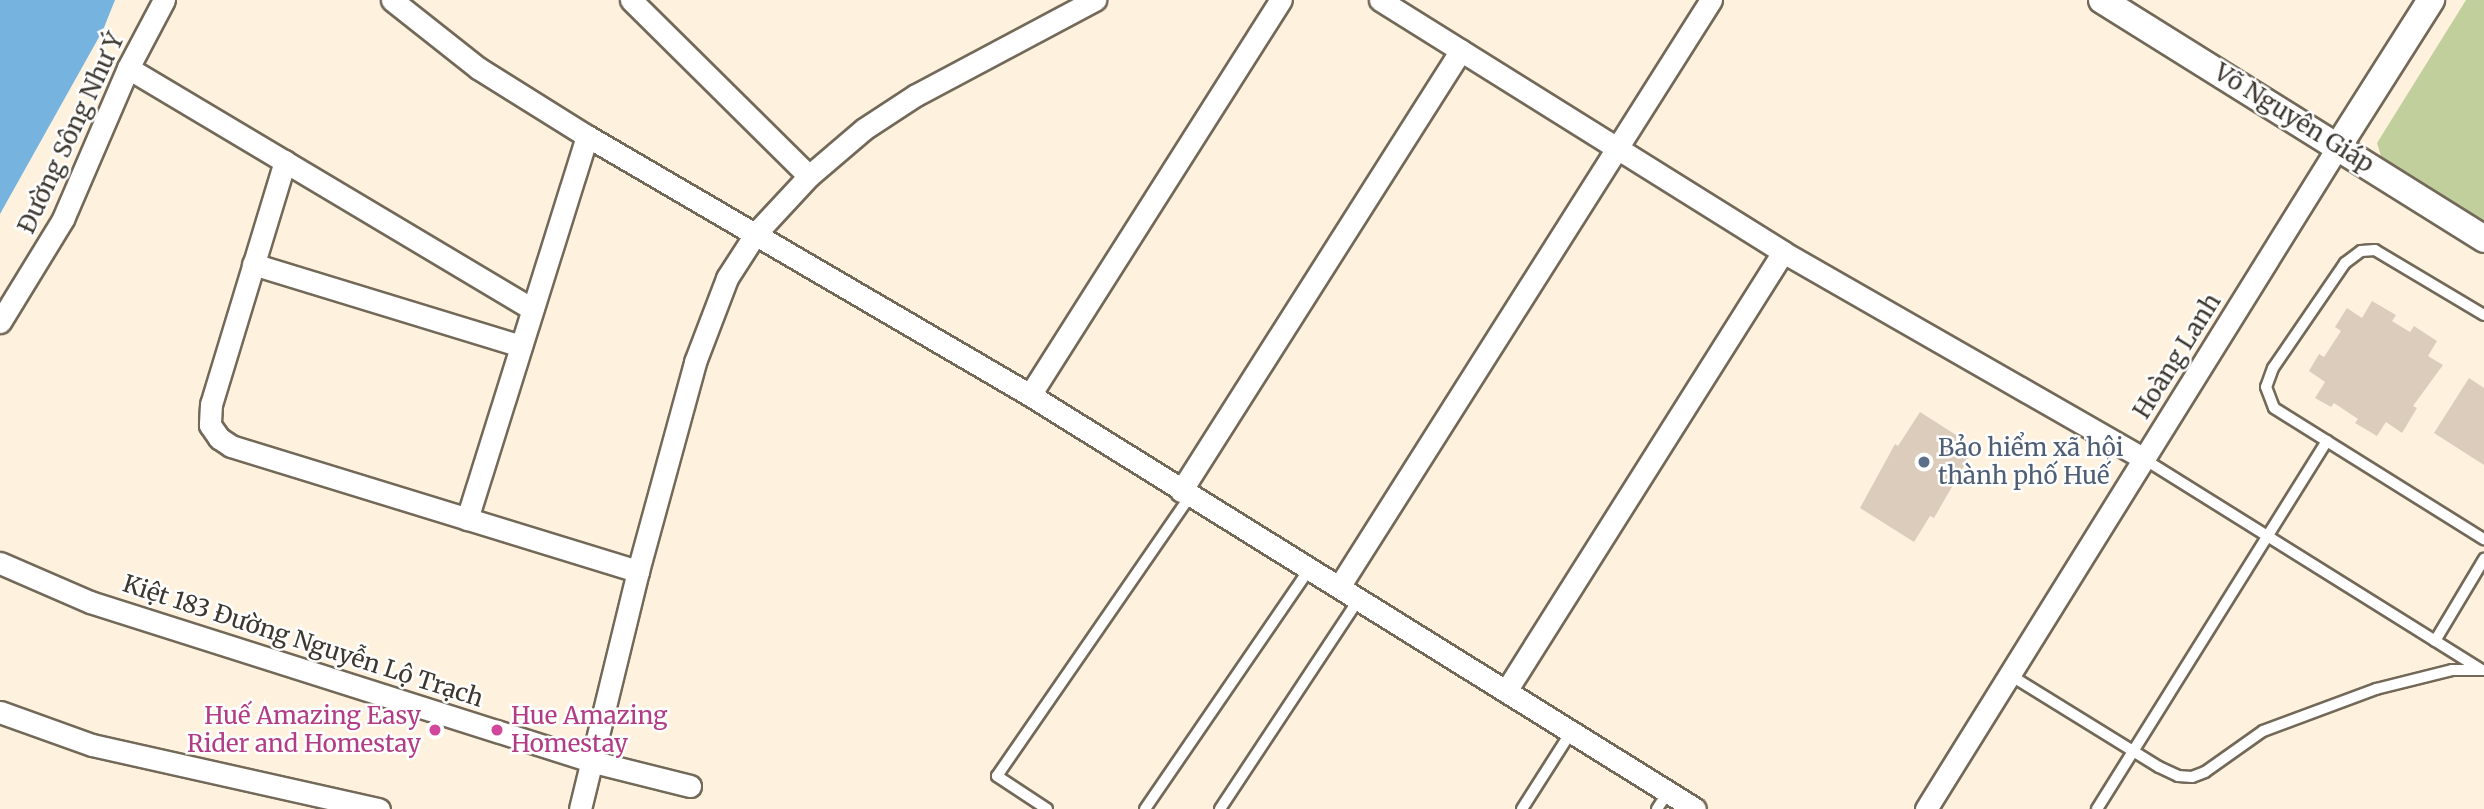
<!DOCTYPE html>
<html>
<head>
<meta charset="utf-8">
<style>
	body { margin:0 }
	#map { position:relative; width:2484px; height:809px; overflow:hidden; background:#fef2df; font-family:Merriweather,serif }
	div>[style] { position:absolute }
	[style*='--x'] { left:calc(var(--x)*1px); top:calc(var(--y)*1px); width:calc(var(--w)*1px); rotate:calc(var(--a)*1deg) }
	.green>* { inset:0; background:#c1cf9d }
	.water>* { inset:0; background:#76b4df }
	.building>* { inset:0; background:#dcccbc }
	.roads { filter:drop-shadow(2px 0 #736959) drop-shadow(-2px 0 #736959) drop-shadow(0 2px #736959) drop-shadow(0 -2px #736959) }
	.service>* { height:10px; margin:-5px; padding:0 5px; transform-origin:5px; border-radius:5px; background:#fff }
	.minor>* { height:21px; margin:-10.5px; padding:0 10.5px; transform-origin:10.5px; border-radius:10.5px; background:#fff }
	.tertiary>* { height:26px; margin:-13px; padding:0 13px; transform-origin:13px; border-radius:13px; background:#fff }
	.dots>* { width:19px; height:19px; translate:-50% -50%; box-sizing:border-box; border:4px solid #fff; border-radius:50% }
	span { translate:-50% -50%; white-space:nowrap; text-align:center; line-height:1.15; -webkit-text-stroke:5px #fff; paint-order:stroke }
	.street-label { font-size:24px; color:#3c3830 }
	.service-label { font-size:24px; color:#4e5e75 }
	.left { translate:0 -50%; text-align:left }
	.hotel-label { font-size:24px; color:#b23c85 }
	.right { translate:-100% -50%; text-align:right }
</style>
</head>
<body>
<div id="map">
	<div class="green">
		<i style="clip-path:polygon(2466px 0,2484px 0,2484px 225px,2383px 163px,2377px 143px)"></i>
	</div>
	<div class="water">
		<i style="clip-path:polygon(0 0,115px 0,103px 30px,0 214px)"></i>
	</div>
	<div class="building">
		<i style="clip-path:polygon(2372px 301px,2396px 315px,2392px 321px,2410px 332px,2414px 326px,2437px 341px,2428px 356px,2443px 365px,2413px 406px,2417px 408px,2402px 433px,2386px 422px,2377px 436px,2355px 423px,2358px 419px,2334px 403px,2331px 407px,2315px 398px,2325px 382px,2309px 371px,2319px 354px,2324px 357px,2341px 331px,2335px 327px,2347px 308px,2362px 318px)"></i>
		<i style="clip-path:polygon(2469px 378px,2484px 388px,2484px 465px,2434px 433px)"></i>
		<i style="clip-path:polygon(1920px 412px,1975px 447px,1934px 518px,1930px 516px,1914px 542px,1860px 508px,1895px 444px,1898px 446px)"></i>
	</div>
	<div class="roads">
		<div class="service">
			<i style="--x:2484;--y:315;--w:127;--a:-149.2"></i>
			<i style="--x:2375;--y:250;--w:14;--a:176"></i>
			<i style="--x:2361;--y:251;--w:20;--a:143"></i>
			<i style="--x:2345;--y:263;--w:127;--a:124.4"></i>
			<i style="--x:2273;--y:368;--w:20;--a:110"></i>
			<i style="--x:2266;--y:387;--w:22;--a:69"></i>
			<i style="--x:2274;--y:408;--w:248;--a:32"></i>
			<i style="--x:2144;--y:459;--w:396;--a:32"></i>
			<i style="--x:2435;--y:641;--w:96;--a:-59.1"></i>
			<i style="--x:2010;--y:675;--w:175;--a:31.7"></i>
			<i style="--x:2159;--y:767;--w:21;--a:25"></i>
			<i style="--x:2178;--y:776;--w:14;--a:4"></i>
			<i style="--x:2192;--y:777;--w:14;--a:-21"></i>
			<i style="--x:2205;--y:772;--w:71;--a:-35.3"></i>
			<i style="--x:2263;--y:731;--w:121;--a:-20.4"></i>
			<i style="--x:2376;--y:689;--w:78;--a:-14"></i>
			<i style="--x:2452;--y:670;--w:32;--a:0"></i>
			<i style="--x:1047;--y:809;--w:60;--a:-146.6"></i>
			<i style="--x:997;--y:776;--w:340;--a:-55.4"></i>
			<i style="--x:1145;--y:809;--w:292;--a:-55.6"></i>
			<i style="--x:1220;--y:809;--w:252;--a:-56.5"></i>
			<i style="--x:1522;--y:809;--w:91;--a:-57.5"></i>
			<i style="--x:1657;--y:809;--w:20;--a:-57"></i>
			<i style="--x:2097;--y:809;--w:434;--a:-58"></i>
		</div>
		<div class="minor">
			<i style="--x:392;--y:0;--w:110;--a:38.3"></i>
			<i style="--x:478;--y:68;--w:128;--a:32"></i>
			<i style="--x:587;--y:136;--w:513;--a:30.31"></i>
			<i style="--x:1030;--y:395;--w:783;--a:31.9"></i>
			<i style="--x:631;--y:0;--w:250;--a:44.7"></i>
			<i style="--x:1380;--y:0;--w:475;--a:32"></i>
			<i style="--x:1783;--y:252;--w:416;--a:29.8"></i>
			<i style="--x:128;--y:68;--w:471;--a:30.8"></i>
			<i style="--x:285;--y:161;--w:254;--a:106.9"></i>
			<i style="--x:211;--y:404;--w:21;--a:93"></i>
			<i style="--x:210;--y:425;--w:16;--a:55"></i>
			<i style="--x:219;--y:438;--w:14;--a:34"></i>
			<i style="--x:231;--y:446;--w:426;--a:17.1"></i>
			<i style="--x:253;--y:264;--w:280;--a:17"></i>
			<i style="--x:0;--y:322;--w:121;--a:-58.5"></i>
			<i style="--x:63;--y:219;--w:164;--a:-66.7"></i>
			<i style="--x:128;--y:68;--w:77;--a:-62.1"></i>
			<i style="--x:1030;--y:395;--w:468;--a:-57.6"></i>
			<i style="--x:1181;--y:491;--w:522;--a:-57.59"></i>
			<i style="--x:467;--y:519;--w:401;--a:-72.6"></i>
			<i style="--x:0;--y:563;--w:98;--a:23.4"></i>
			<i style="--x:90;--y:602;--w:529;--a:17.61"></i>
			<i style="--x:594;--y:762;--w:99;--a:14"></i>
			<i style="--x:1339;--y:587;--w:695;--a:-57.64"></i>
			<i style="--x:1506;--y:691;--w:519;--a:-57.75"></i>
			<i style="--x:0;--y:712;--w:98;--a:19.7"></i>
			<i style="--x:92;--y:745;--w:294;--a:12.6"></i>
			<i style="--x:580;--y:809;--w:245;--a:-76.3"></i>
			<i style="--x:638;--y:571;--w:217;--a:-74.7"></i>
			<i style="--x:695;--y:362;--w:90;--a:-69.1"></i>
			<i style="--x:727;--y:278;--w:54;--a:-57.2"></i>
			<i style="--x:756;--y:233;--w:78;--a:-47.1"></i>
			<i style="--x:809;--y:176;--w:72;--a:-40.5"></i>
			<i style="--x:864;--y:129;--w:62;--a:-33.2"></i>
			<i style="--x:916;--y:95;--w:203;--a:-28"></i>
			<i style="--x:1926;--y:809;--w:782;--a:-58.12"></i>
		</div>
		<div class="tertiary">
			<i style="--x:2102;--y:0;--w:451;--a:32"></i>
			<i style="--x:2339;--y:145;--w:172;--a:-57.6"></i>
		</div>
	</div>
	<div class="dots">
		<i style="left:1924px;top:462px;background:#5c6f8a"></i>
		<i style="left:435px;top:730px;background:#d1479c"></i>
		<i style="left:497px;top:730px;background:#d1479c"></i>
	</div>
	<div class="street-label">
		<span style="left:2294px;top:118px;rotate:32deg">Võ Nguyên Giáp</span>
		<span style="left:71px;top:133px;rotate:-65deg">Đường Sông Như Ý</span>
		<span style="left:2177px;top:356px;rotate:-58deg">Hoàng Lanh</span>
		<span style="left:303px;top:641px;rotate:18deg">Kiệt 183 Đường Nguyễn Lộ Trạch</span>
	</div>
	<div class="service-label">
		<span class="left" style="left:1938px;top:462px">Bảo hiểm xã hội<br>thành phố Huế</span>
	</div>
	<div class="hotel-label">
		<span class="right" style="left:421px;top:730px">Huế Amazing Easy<br>Rider and Homestay</span>
		<span class="left" style="left:511px;top:730px">Hue Amazing<br>Homestay</span>
	</div>
</div>
</body>
</html>
